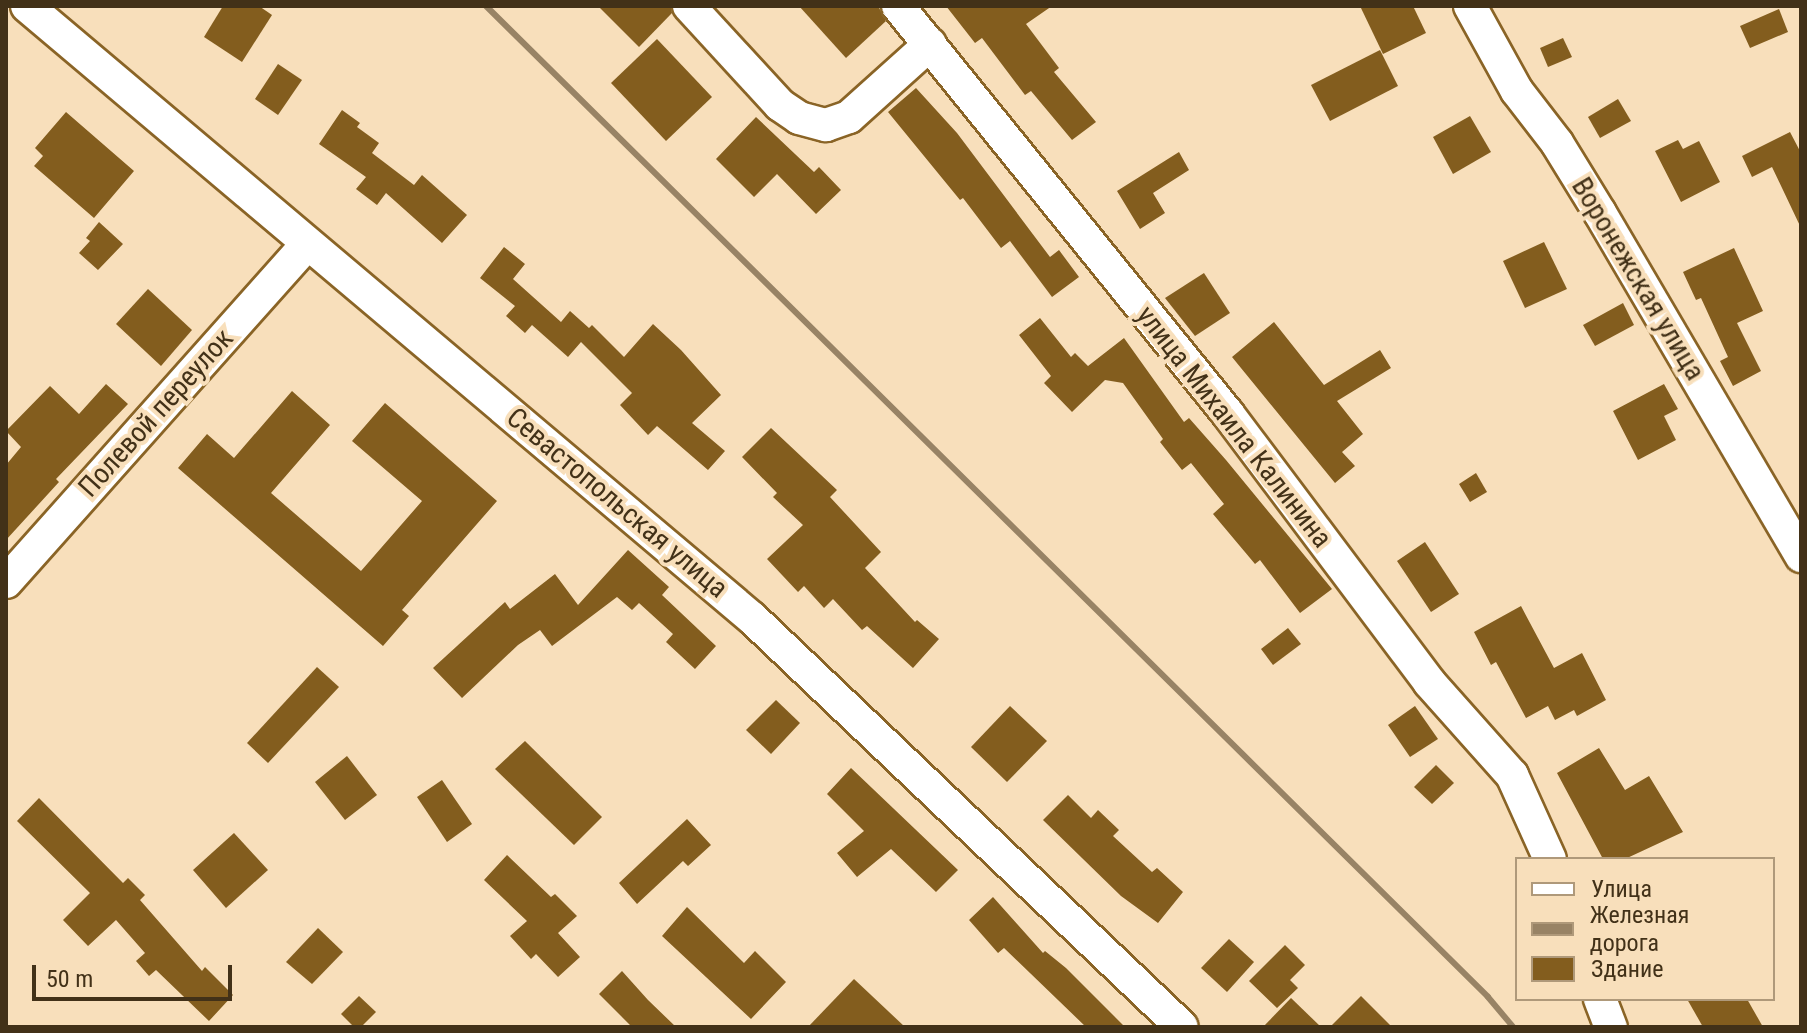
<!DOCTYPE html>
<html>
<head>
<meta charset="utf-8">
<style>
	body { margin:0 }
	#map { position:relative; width:1807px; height:1033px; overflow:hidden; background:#f8dfbb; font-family:"Roboto Condensed",sans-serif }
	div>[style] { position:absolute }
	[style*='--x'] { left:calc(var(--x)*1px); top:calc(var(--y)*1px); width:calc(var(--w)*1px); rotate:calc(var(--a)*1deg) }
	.building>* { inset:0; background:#835d1e }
	.roads { filter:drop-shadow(2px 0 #8a6426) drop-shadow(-2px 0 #8a6426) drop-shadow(0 2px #8a6426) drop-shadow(0 -2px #8a6426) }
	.minor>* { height:32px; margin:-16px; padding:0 16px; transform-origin:16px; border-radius:16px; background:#fff }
	.rail>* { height:6px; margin:-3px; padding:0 3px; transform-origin:3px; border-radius:3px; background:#988365 }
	span { translate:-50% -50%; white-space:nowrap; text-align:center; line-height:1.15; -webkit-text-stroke:8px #f8dfbb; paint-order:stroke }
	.street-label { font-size:28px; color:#423118 }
	.frame { position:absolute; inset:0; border:8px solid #423118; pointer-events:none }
	.legend { position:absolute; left:1515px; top:857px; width:260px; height:144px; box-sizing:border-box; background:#f8dfbb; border:2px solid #af997a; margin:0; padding:10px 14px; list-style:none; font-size:24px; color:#423118 }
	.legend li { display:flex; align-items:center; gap:16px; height:40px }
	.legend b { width:40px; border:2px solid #af997a }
	.scale { position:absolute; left:32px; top:965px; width:200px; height:36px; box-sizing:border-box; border:4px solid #423118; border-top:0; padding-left:10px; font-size:24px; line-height:28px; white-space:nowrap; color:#423118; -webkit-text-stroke:6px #f8dfbb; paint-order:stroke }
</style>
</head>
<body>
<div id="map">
	<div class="building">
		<i style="clip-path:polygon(223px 6px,259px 6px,272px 15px,242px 62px,204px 37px)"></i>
		<i style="clip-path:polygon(598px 6px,671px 6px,672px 13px,639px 47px)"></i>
		<i style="clip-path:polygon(799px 6px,878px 6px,886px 21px,846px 58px)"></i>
		<i style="clip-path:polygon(946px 6px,1052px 6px,1026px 24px,1059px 68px,1054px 72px,1096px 122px,1072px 140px,1031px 91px,1025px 95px,982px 38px,975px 43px)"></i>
		<i style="clip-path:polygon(1360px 6px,1413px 6px,1426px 33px,1383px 54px)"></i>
		<i style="clip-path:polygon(1779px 9px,1788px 32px,1750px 48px,1740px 26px)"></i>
		<i style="clip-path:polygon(1563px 38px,1572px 57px,1548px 67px,1540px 48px)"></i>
		<i style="clip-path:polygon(657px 39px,712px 97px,666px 141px,611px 83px)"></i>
		<i style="clip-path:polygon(1380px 50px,1398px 86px,1330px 121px,1311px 85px)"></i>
		<i style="clip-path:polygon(278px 64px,302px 80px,278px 115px,255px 99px)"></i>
		<i style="clip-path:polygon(916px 88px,957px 133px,1050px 257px,1059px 250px,1079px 277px,1052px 297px,1010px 241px,1001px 248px,963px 198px,960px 200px,888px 112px)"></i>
		<i style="clip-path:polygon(1618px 99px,1631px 121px,1600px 138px,1588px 117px)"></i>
		<i style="clip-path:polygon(342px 110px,360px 123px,357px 127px,379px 143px,372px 153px,414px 185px,422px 175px,467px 215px,442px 243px,386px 193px,377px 205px,356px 189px,366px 177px,319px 144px)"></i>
		<i style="clip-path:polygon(66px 112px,134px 171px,94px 218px,34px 166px,43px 156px,35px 148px)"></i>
		<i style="clip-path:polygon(1470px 116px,1491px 152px,1453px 174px,1433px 137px)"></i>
		<i style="clip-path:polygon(756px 117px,814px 172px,819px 167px,841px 190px,816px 214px,777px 174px,754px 197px,716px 159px)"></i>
		<i style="clip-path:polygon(1790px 132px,1801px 153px,1801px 228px,1772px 167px,1752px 177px,1742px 156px)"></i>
		<i style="clip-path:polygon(1678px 140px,1683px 149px,1699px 141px,1720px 182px,1681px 202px,1655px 151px)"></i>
		<i style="clip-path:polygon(1179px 152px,1189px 170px,1153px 193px,1165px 213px,1140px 229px,1117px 191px)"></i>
		<i style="clip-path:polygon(99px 222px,123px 244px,98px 270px,79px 253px,90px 241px,86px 238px)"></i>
		<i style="clip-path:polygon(1544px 242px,1567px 289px,1525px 308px,1503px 261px)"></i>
		<i style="clip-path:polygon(504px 247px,525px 264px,513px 279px,561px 322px,570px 311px,589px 328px,592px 325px,624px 357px,653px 324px,681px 350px,721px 395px,692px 423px,725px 451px,708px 470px,657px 426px,648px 435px,620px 405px,632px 393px,581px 342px,568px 357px,532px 325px,525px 333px,506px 316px,515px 306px,480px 278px)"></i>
		<i style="clip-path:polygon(1734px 248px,1763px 311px,1737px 323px,1761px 371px,1733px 386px,1720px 361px,1728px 357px,1701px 298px,1696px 300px,1683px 272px)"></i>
		<i style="clip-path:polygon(1204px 273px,1230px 313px,1195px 336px,1165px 298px)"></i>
		<i style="clip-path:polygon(148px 289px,192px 330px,161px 366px,116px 324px)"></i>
		<i style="clip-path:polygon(1623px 303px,1634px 325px,1595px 346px,1583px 325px)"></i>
		<i style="clip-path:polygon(1040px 318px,1071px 357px,1075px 353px,1088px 366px,1124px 338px,1184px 422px,1189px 418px,1226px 460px,1332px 589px,1300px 613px,1260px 560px,1255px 564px,1213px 514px,1224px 504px,1191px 463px,1182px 470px,1160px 442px,1163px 439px,1123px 383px,1105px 380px,1072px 412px,1044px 383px,1051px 376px,1019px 335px)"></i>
		<i style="clip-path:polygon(1274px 322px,1324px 385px,1380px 350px,1391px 368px,1337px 401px,1363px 434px,1342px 452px,1355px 466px,1335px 483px,1232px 357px)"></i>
		<i style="clip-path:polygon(106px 384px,128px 404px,56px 479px,59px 482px,6px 540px,6px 465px,21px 447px,6px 431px,50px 386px,79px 414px)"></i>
		<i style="clip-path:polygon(1664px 384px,1678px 409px,1664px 416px,1676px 440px,1638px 460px,1613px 411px)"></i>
		<i style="clip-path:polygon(292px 391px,330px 425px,271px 493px,361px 571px,422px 501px,352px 441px,385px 403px,497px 501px,402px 610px,409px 616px,383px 646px,178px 468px,207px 434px,234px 458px)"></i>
		<i style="clip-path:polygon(771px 428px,837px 490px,830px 497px,881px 552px,865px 568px,915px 622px,917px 620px,939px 639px,913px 668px,867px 626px,862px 630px,833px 599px,824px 608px,804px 586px,798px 592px,767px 559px,803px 525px,773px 497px,777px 493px,742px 457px)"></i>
		<i style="clip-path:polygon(1476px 473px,1487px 492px,1470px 502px,1459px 484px)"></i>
		<i style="clip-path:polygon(1425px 542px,1459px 594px,1431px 612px,1397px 561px)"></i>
		<i style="clip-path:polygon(628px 550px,669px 587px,662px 595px,716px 646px,695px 669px,666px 642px,673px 634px,639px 603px,632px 610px,617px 597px,552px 646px,540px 630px,518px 645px,462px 698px,433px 668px,505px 602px,510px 609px,555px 574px,578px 605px)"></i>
		<i style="clip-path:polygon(1521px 606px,1554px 668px,1582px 653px,1606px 700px,1577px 716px,1574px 710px,1555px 720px,1548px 706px,1526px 718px,1496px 662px,1491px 665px,1474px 632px)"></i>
		<i style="clip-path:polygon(1288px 628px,1301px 644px,1273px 665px,1261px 649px)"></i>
		<i style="clip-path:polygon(317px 667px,339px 687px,268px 763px,247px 743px)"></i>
		<i style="clip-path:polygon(776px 700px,800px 723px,771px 754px,746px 730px)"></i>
		<i style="clip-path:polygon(1010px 706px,1047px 741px,1007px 782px,971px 747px)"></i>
		<i style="clip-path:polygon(1415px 706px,1438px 739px,1410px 757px,1388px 725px)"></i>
		<i style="clip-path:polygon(525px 741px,602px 817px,574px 845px,495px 769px)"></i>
		<i style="clip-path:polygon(1599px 748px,1625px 790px,1649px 776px,1683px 832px,1625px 859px,1603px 859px,1557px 773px)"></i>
		<i style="clip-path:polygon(347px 756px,377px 795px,345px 820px,315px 782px)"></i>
		<i style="clip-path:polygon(1436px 765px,1454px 783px,1432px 804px,1414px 787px)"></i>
		<i style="clip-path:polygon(851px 768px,958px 870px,936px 892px,891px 849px,857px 877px,837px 853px,864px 831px,827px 794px)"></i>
		<i style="clip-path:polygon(442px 780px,472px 824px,447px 842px,417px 797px)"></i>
		<i style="clip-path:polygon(1068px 795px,1091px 818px,1098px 810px,1119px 830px,1113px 836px,1152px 872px,1157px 868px,1183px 892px,1158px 923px,1121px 896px,1043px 820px)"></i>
		<i style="clip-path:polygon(39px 798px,123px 883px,128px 878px,145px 895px,140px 900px,202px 971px,205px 967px,233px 995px,209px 1021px,156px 970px,149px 976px,136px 961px,145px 953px,116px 920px,88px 946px,63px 920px,90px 893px,17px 821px)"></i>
		<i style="clip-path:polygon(687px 819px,711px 845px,688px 866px,683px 861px,637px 904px,619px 883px)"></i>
		<i style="clip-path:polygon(234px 833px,268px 870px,226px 908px,193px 870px)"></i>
		<i style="clip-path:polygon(507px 855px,551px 897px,555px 894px,577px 916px,558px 933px,580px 957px,558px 977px,536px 954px,531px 959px,510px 936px,527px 921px,484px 880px)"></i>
		<i style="clip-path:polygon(993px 897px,1043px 953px,1045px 951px,1066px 968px,1125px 1027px,1086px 1027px,1004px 948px,998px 953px,969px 920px)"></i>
		<i style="clip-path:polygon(687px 907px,744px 963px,755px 951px,786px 982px,751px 1019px,662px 936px)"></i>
		<i style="clip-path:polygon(318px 928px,343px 952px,312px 984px,286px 962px)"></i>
		<i style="clip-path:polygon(1229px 939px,1254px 962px,1227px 992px,1201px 968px)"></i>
		<i style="clip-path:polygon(1285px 945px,1305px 965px,1290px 980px,1298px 988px,1277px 1008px,1249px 981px)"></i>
		<i style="clip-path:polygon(622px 971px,648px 1000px,676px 1027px,632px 1027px,599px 994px)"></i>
		<i style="clip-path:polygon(854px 979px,905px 1027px,808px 1027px)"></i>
		<i style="clip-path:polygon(359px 996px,376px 1012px,361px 1027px,354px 1027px,341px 1014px)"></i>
		<i style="clip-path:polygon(1361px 996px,1392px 1027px,1330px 1027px)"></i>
		<i style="clip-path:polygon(1291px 998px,1321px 1027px,1263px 1027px)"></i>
		<i style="clip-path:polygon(1687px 999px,1747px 999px,1763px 1027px,1703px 1027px)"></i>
	</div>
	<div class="roads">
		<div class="minor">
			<i style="--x:27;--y:6;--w:949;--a:40.17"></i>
			<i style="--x:752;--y:618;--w:593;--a:43.57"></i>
			<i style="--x:689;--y:6;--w:134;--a:47.4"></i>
			<i style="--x:780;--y:105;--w:23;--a:34"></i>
			<i style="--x:799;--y:118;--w:28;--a:15"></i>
			<i style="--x:826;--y:125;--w:24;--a:-19"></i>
			<i style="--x:849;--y:117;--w:109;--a:-42"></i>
			<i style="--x:898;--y:6;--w:525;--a:51.03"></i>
			<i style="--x:1228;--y:414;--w:335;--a:53.1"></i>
			<i style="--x:1429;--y:682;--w:125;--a:48.3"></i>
			<i style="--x:1512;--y:775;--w:92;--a:65.7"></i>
			<i style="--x:1470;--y:6;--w:97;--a:61.1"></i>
			<i style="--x:1517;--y:91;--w:66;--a:52.4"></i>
			<i style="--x:1557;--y:143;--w:82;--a:58.4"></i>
			<i style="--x:1600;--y:213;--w:398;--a:59.6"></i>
			<i style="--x:6;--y:582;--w:451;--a:-48.3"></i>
			<i style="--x:1600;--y:999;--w:30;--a:69"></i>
		</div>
	</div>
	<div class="rail">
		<i style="--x:486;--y:6;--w:1409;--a:44.68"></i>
		<i style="--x:1488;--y:997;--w:39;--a:50"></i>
	</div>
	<div class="street-label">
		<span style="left:1638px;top:279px;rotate:59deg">Воронежская улица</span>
		<span style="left:156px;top:413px;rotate:-48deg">Полевой переулок</span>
		<span style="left:1234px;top:427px;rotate:52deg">улица Михаила Калинина</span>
		<span style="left:617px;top:503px;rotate:40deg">Севастопольская улица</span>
	</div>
	<div class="frame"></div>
	<ul class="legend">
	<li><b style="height:10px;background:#fff"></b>Улица</li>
	<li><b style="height:10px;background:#988365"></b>Железная дорога</li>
	<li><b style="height:22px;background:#835d1e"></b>Здание</li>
	</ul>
	<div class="scale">50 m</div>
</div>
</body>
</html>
